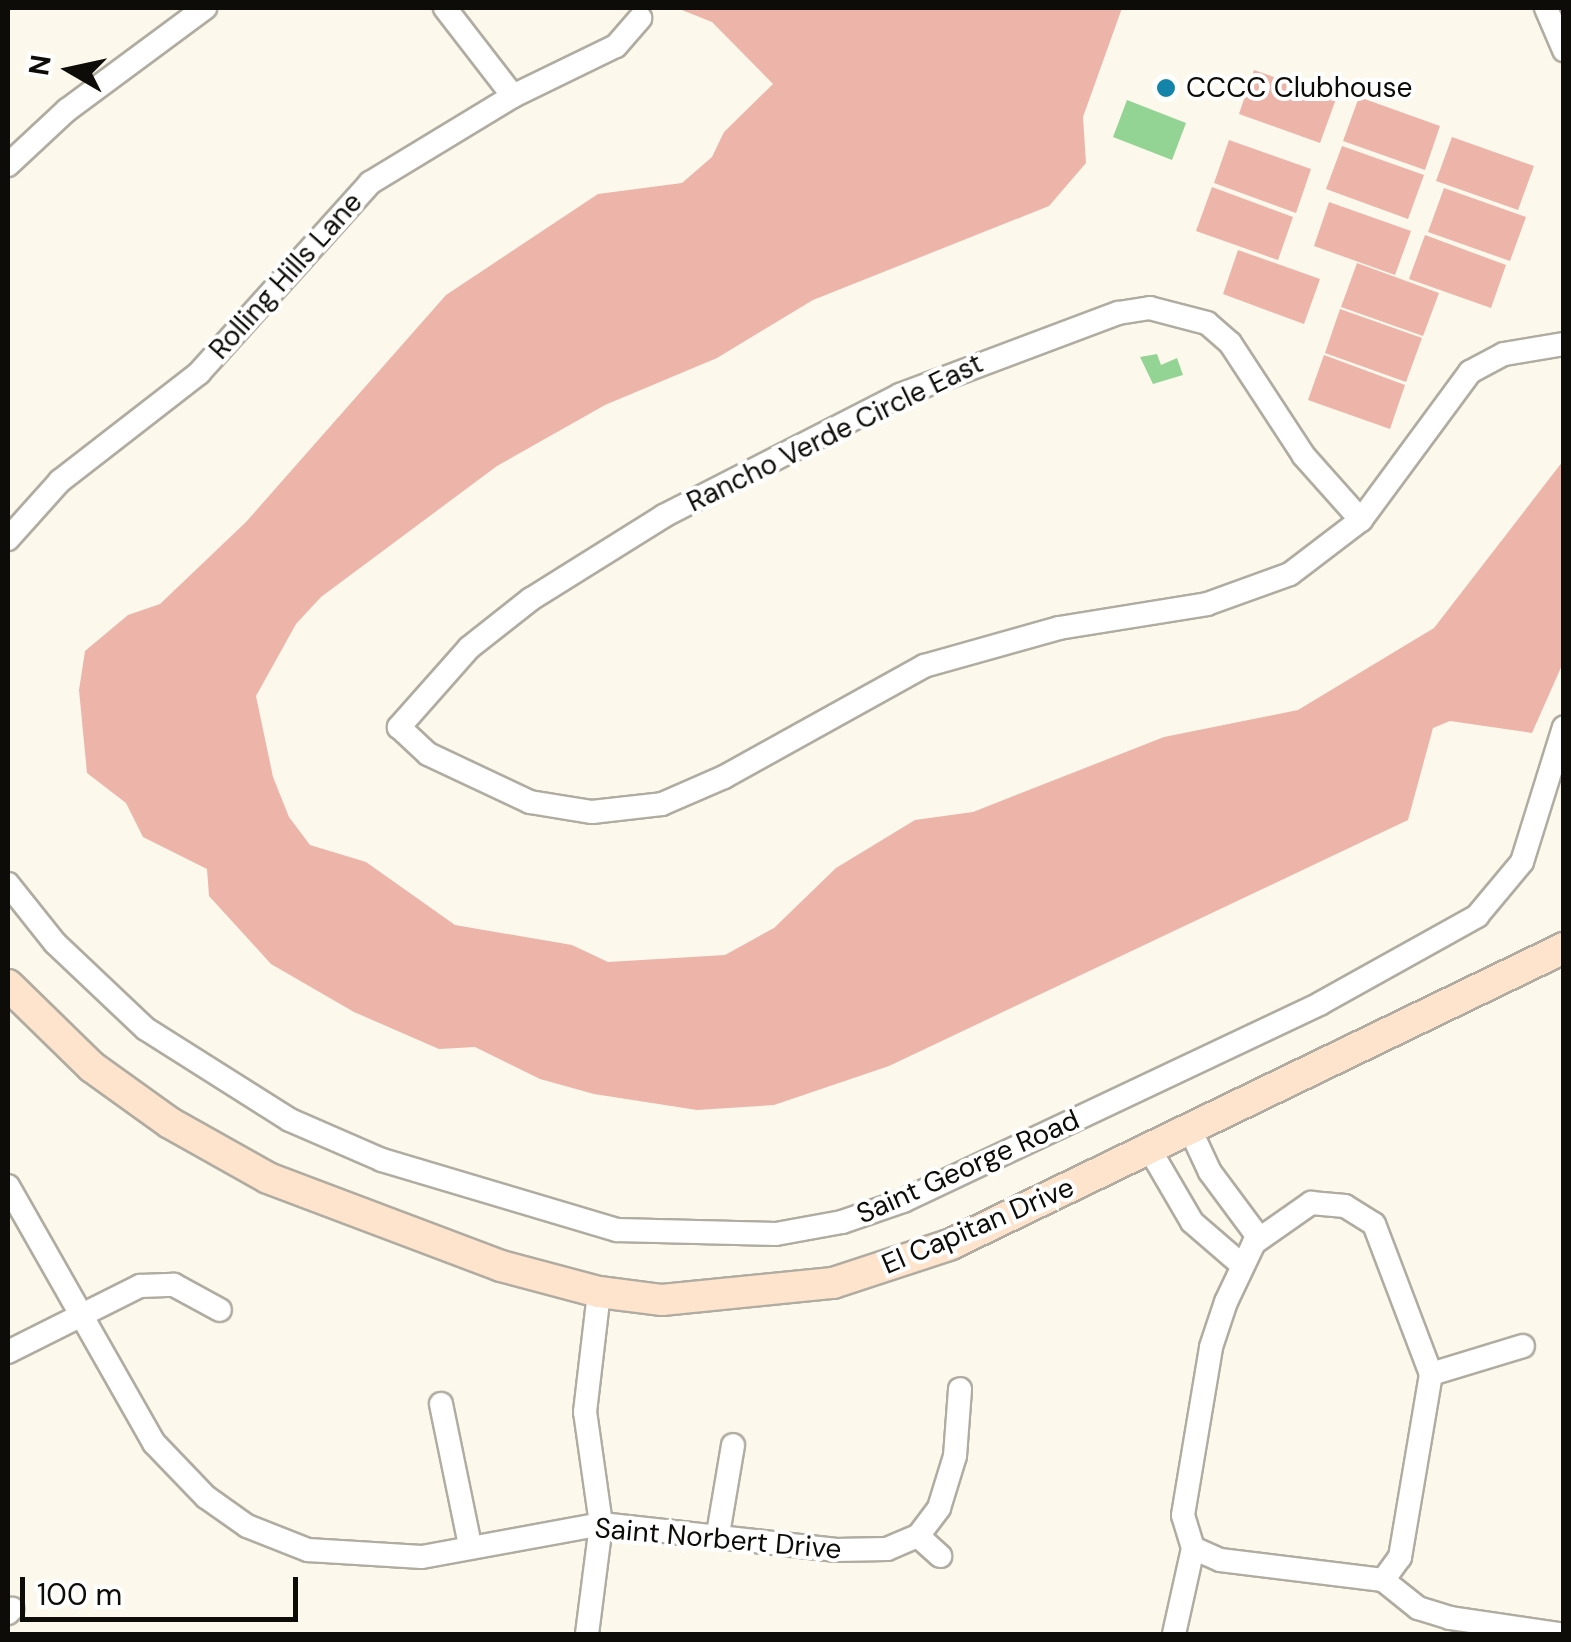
<!DOCTYPE html>
<html>
<head>
<meta charset="utf-8">
<style>
	body { margin:0 }
	#map { position:relative; width:1571px; height:1642px; overflow:hidden; background:#fcf8ec; font-family:"DM Sans",sans-serif }
	div>[style] { position:absolute }
	[style*='--x'] { left:calc(var(--x)*1px); top:calc(var(--y)*1px); width:calc(var(--w)*1px); rotate:calc(var(--a)*1deg) }
	.green>* { inset:0; background:#edb5a9 }
	.water>* { inset:0; background:#93d494 }
	.roads { filter:drop-shadow(2px 0 #b0aca1) drop-shadow(-2px 0 #b0aca1) drop-shadow(0 2px #b0aca1) drop-shadow(0 -2px #b0aca1) }
	.street>* { height:22px; margin:-11px; padding:0 11px; transform-origin:11px; border-radius:11px; background:#fff }
	.secondary>* { height:30px; margin:-15px; padding:0 15px; transform-origin:15px; border-radius:15px; background:#fee4cc }
	.dots>* { width:28px; height:28px; translate:-50% -50%; box-sizing:border-box; border:5px solid #fff; border-radius:50% }
	span { translate:-50% -50%; white-space:nowrap; text-align:center; line-height:1.15; -webkit-text-stroke:8px #fff; paint-order:stroke }
	.poi-label { font-size:28px; color:#0d0c08 }
	.left { translate:0 -50%; text-align:left }
	.street-label { font-size:28px; color:#0d0c08 }
	.frame { position:absolute; inset:0; border:10px solid #0d0c08; pointer-events:none }
	.north { position:absolute; left:20px; top:20px; width:100px; height:100px; -webkit-text-stroke:8px #fff; paint-order:stroke; rotate:279deg; font-size:28px; font-weight:700; line-height:40px; text-align:center; color:#0d0c08 }
	.north::after { content:''; display:block; margin:auto; width:35px; height:45px; background:#0d0c08; clip-path:polygon(50% 0,100% 100%,50% 72%,0 100%) }
	.scale { position:absolute; left:20px; top:1577px; width:278px; height:45px; box-sizing:border-box; border:5px solid #0d0c08; border-top:0; padding-left:12px; font-size:30px; line-height:35px; white-space:nowrap; color:#0d0c08; -webkit-text-stroke:8px #fff; paint-order:stroke }
</style>
</head>
<body>
<div id="map">
	<div class="green">
		<i style="clip-path:polygon(677px 8px,1122px 8px,1083px 117px,1086px 163px,1049px 206px,813px 300px,717px 358px,605px 405px,497px 466px,321px 597px,296px 624px,256px 696px,273px 777px,289px 817px,310px 845px,366px 862px,455px 925px,572px 945px,608px 962px,725px 955px,774px 928px,836px 868px,915px 820px,973px 812px,1164px 737px,1298px 710px,1434px 628px,1563px 461px,1563px 663px,1532px 733px,1450px 721px,1433px 728px,1408px 820px,889px 1066px,774px 1105px,697px 1110px,594px 1094px,540px 1079px,475px 1047px,439px 1049px,354px 1012px,271px 964px,209px 896px,207px 869px,143px 837px,126px 803px,87px 773px,79px 690px,85px 651px,128px 615px,160px 604px,246px 522px,446px 295px,598px 194px,682px 183px,712px 157px,724px 132px,773px 84px,712px 22px)"></i>
		<i style="clip-path:polygon(1254px 70px,1336px 99px,1320px 143px,1239px 114px)"></i>
		<i style="clip-path:polygon(1359px 97px,1440px 126px,1425px 170px,1343px 141px)"></i>
		<i style="clip-path:polygon(1452px 137px,1534px 166px,1518px 210px,1436px 181px)"></i>
		<i style="clip-path:polygon(1229px 140px,1311px 169px,1296px 213px,1214px 183px)"></i>
		<i style="clip-path:polygon(1342px 146px,1424px 175px,1408px 219px,1326px 189px)"></i>
		<i style="clip-path:polygon(1212px 187px,1293px 217px,1278px 260px,1196px 231px)"></i>
		<i style="clip-path:polygon(1444px 188px,1526px 217px,1510px 261px,1428px 232px)"></i>
		<i style="clip-path:polygon(1329px 202px,1411px 231px,1395px 275px,1314px 246px)"></i>
		<i style="clip-path:polygon(1425px 235px,1506px 265px,1491px 308px,1409px 279px)"></i>
		<i style="clip-path:polygon(1238px 250px,1320px 279px,1304px 324px,1223px 294px)"></i>
		<i style="clip-path:polygon(1357px 263px,1439px 293px,1423px 336px,1341px 307px)"></i>
		<i style="clip-path:polygon(1340px 309px,1422px 338px,1406px 382px,1325px 353px)"></i>
		<i style="clip-path:polygon(1324px 355px,1405px 385px,1390px 429px,1308px 400px)"></i>
	</div>
	<div class="water">
		<i style="clip-path:polygon(1127px 100px,1186px 123px,1172px 160px,1113px 137px)"></i>
		<i style="clip-path:polygon(1157px 354px,1161px 365px,1177px 358px,1183px 375px,1153px 384px,1140px 357px)"></i>
	</div>
	<div class="roads">
		<div class="street">
			<i style="--x:445;--y:8;--w:111;--a:52.3"></i>
			<i style="--x:1546;--y:8;--w:46;--a:66.8"></i>
			<i style="--x:8;--y:165;--w:81;--a:-43"></i>
			<i style="--x:67;--y:110;--w:172;--a:-36.5"></i>
			<i style="--x:1361;--y:520;--w:86;--a:-131.7"></i>
			<i style="--x:1304;--y:456;--w:135;--a:-123.2"></i>
			<i style="--x:1230;--y:343;--w:30;--a:-139"></i>
			<i style="--x:1207;--y:323;--w:59;--a:-165.3"></i>
			<i style="--x:1150;--y:308;--w:32;--a:171"></i>
			<i style="--x:1118;--y:313;--w:233;--a:159.4"></i>
			<i style="--x:900;--y:395;--w:265;--a:152.9"></i>
			<i style="--x:664;--y:516;--w:157;--a:148"></i>
			<i style="--x:531;--y:599;--w:79;--a:141.7"></i>
			<i style="--x:469;--y:648;--w:106;--a:131.5"></i>
			<i style="--x:399;--y:727;--w:40;--a:43"></i>
			<i style="--x:428;--y:754;--w:113;--a:25.2"></i>
			<i style="--x:530;--y:802;--w:63;--a:9.2"></i>
			<i style="--x:592;--y:812;--w:70;--a:-6.5"></i>
			<i style="--x:662;--y:804;--w:68;--a:-23.5"></i>
			<i style="--x:724;--y:777;--w:229;--a:-29"></i>
			<i style="--x:924;--y:666;--w:140;--a:-15.7"></i>
			<i style="--x:1059;--y:628;--w:150;--a:-9.2"></i>
			<i style="--x:1207;--y:604;--w:88;--a:-19.9"></i>
			<i style="--x:1290;--y:574;--w:89;--a:-37.3"></i>
			<i style="--x:1361;--y:520;--w:184;--a:-53.6"></i>
			<i style="--x:1470;--y:372;--w:38;--a:-28"></i>
			<i style="--x:1504;--y:354;--w:61;--a:-9.5"></i>
			<i style="--x:8;--y:539;--w:78;--a:-48.1"></i>
			<i style="--x:60;--y:481;--w:176;--a:-37.8"></i>
			<i style="--x:199;--y:373;--w:256;--a:-48"></i>
			<i style="--x:370;--y:183;--w:167;--a:-31.3"></i>
			<i style="--x:513;--y:96;--w:114;--a:-25.9"></i>
			<i style="--x:616;--y:46;--w:37;--a:-49"></i>
			<i style="--x:8;--y:884;--w:75;--a:51.5"></i>
			<i style="--x:55;--y:943;--w:125;--a:43.4"></i>
			<i style="--x:146;--y:1029;--w:170;--a:32.3"></i>
			<i style="--x:290;--y:1120;--w:100;--a:23.5"></i>
			<i style="--x:382;--y:1160;--w:245;--a:16.6"></i>
			<i style="--x:617;--y:1230;--w:159;--a:1.4"></i>
			<i style="--x:776;--y:1234;--w:67;--a:-10.3"></i>
			<i style="--x:842;--y:1222;--w:65;--a:-19"></i>
			<i style="--x:903;--y:1201;--w:463;--a:-25.3"></i>
			<i style="--x:1321;--y:1003;--w:179;--a:-29.1"></i>
			<i style="--x:1477;--y:916;--w:70;--a:-50.2"></i>
			<i style="--x:1522;--y:862;--w:141;--a:-72.7"></i>
			<i style="--x:1189;--y:1127;--w:50;--a:65"></i>
			<i style="--x:1210;--y:1172;--w:82;--a:53.4"></i>
			<i style="--x:1150;--y:1150;--w:83;--a:59.7"></i>
			<i style="--x:1192;--y:1222;--w:67;--a:40.8"></i>
			<i style="--x:8;--y:1186;--w:296;--a:60.4"></i>
			<i style="--x:154;--y:1443;--w:75;--a:46.1"></i>
			<i style="--x:206;--y:1497;--w:50;--a:35.3"></i>
			<i style="--x:247;--y:1526;--w:66;--a:21.5"></i>
			<i style="--x:308;--y:1550;--w:114;--a:3.5"></i>
			<i style="--x:422;--y:1557;--w:182;--a:-10.4"></i>
			<i style="--x:601;--y:1524;--w:235;--a:6.3"></i>
			<i style="--x:835;--y:1550;--w:52;--a:-1.1"></i>
			<i style="--x:887;--y:1549;--w:34;--a:-23"></i>
			<i style="--x:918;--y:1536;--w:35;--a:-53"></i>
			<i style="--x:939;--y:1508;--w:54;--a:-72.9"></i>
			<i style="--x:955;--y:1456;--w:67;--a:-85.7"></i>
			<i style="--x:1311;--y:1203;--w:34;--a:5"></i>
			<i style="--x:1345;--y:1206;--w:34;--a:32"></i>
			<i style="--x:1374;--y:1224;--w:160;--a:69.2"></i>
			<i style="--x:1431;--y:1374;--w:186;--a:99.6"></i>
			<i style="--x:1400;--y:1557;--w:29;--a:126"></i>
			<i style="--x:1383;--y:1580;--w:164;--a:-173"></i>
			<i style="--x:1220;--y:1560;--w:30;--a:-156"></i>
			<i style="--x:1193;--y:1548;--w:34;--a:-107"></i>
			<i style="--x:1183;--y:1515;--w:170;--a:-80.5"></i>
			<i style="--x:1211;--y:1347;--w:47;--a:-71.6"></i>
			<i style="--x:1226;--y:1302;--w:65;--a:-64.6"></i>
			<i style="--x:1254;--y:1243;--w:70;--a:-35.1"></i>
			<i style="--x:8;--y:1352;--w:148;--a:-26.6"></i>
			<i style="--x:140;--y:1286;--w:34;--a:-2"></i>
			<i style="--x:174;--y:1285;--w:52;--a:28.5"></i>
			<i style="--x:1431;--y:1374;--w:96;--a:-16.9"></i>
			<i style="--x:441;--y:1404;--w:144;--a:78.4"></i>
			<i style="--x:718;--y:1534;--w:90;--a:-80.4"></i>
			<i style="--x:918;--y:1536;--w:30;--a:42"></i>
			<i style="--x:1383;--y:1580;--w:45;--a:38.7"></i>
			<i style="--x:1418;--y:1608;--w:34;--a:17"></i>
			<i style="--x:1450;--y:1618;--w:110;--a:8.4"></i>
			<i style="--x:8;--y:1613;--w:6;--a:-45"></i>
			<i style="--x:587;--y:1634;--w:111;--a:-82.7"></i>
			<i style="--x:601;--y:1524;--w:113;--a:-98.1"></i>
			<i style="--x:585;--y:1412;--w:121;--a:-83.3"></i>
			<i style="--x:1174;--y:1634;--w:88;--a:-77.5"></i>
		</div>
		<div class="secondary">
			<i style="--x:8;--y:985;--w:117;--a:44.3"></i>
			<i style="--x:92;--y:1067;--w:96;--a:35.7"></i>
			<i style="--x:170;--y:1123;--w:112;--a:29.3"></i>
			<i style="--x:268;--y:1178;--w:249;--a:20.7"></i>
			<i style="--x:501;--y:1266;--w:101;--a:14.9"></i>
			<i style="--x:599;--y:1292;--w:64;--a:7.2"></i>
			<i style="--x:662;--y:1300;--w:172;--a:-5.7"></i>
			<i style="--x:833;--y:1283;--w:122;--a:-18.1"></i>
			<i style="--x:949;--y:1245;--w:683;--a:-25.78"></i>
		</div>
	</div>
	<div class="dots">
		<i style="left:1166px;top:88px;background:#1484ab"></i>
	</div>
	<div class="poi-label">
		<span class="left" style="left:1186px;top:88px">CCCC Clubhouse</span>
	</div>
	<div class="street-label">
		<span style="left:286px;top:276px;rotate:-48deg">Rolling Hills Lane</span>
		<span style="left:835px;top:433px;rotate:-26deg">Rancho Verde Circle East</span>
		<span style="left:968px;top:1167px;rotate:-24deg">Saint George Road</span>
		<span style="left:978px;top:1226px;rotate:-23deg">El Capitan Drive</span>
		<span style="left:718px;top:1539px;rotate:5deg">Saint Norbert Drive</span>
	</div>
	<div class="frame"></div>
	<div class="north">N</div>
	<div class="scale">100 m</div>
</div>
</body>
</html>
